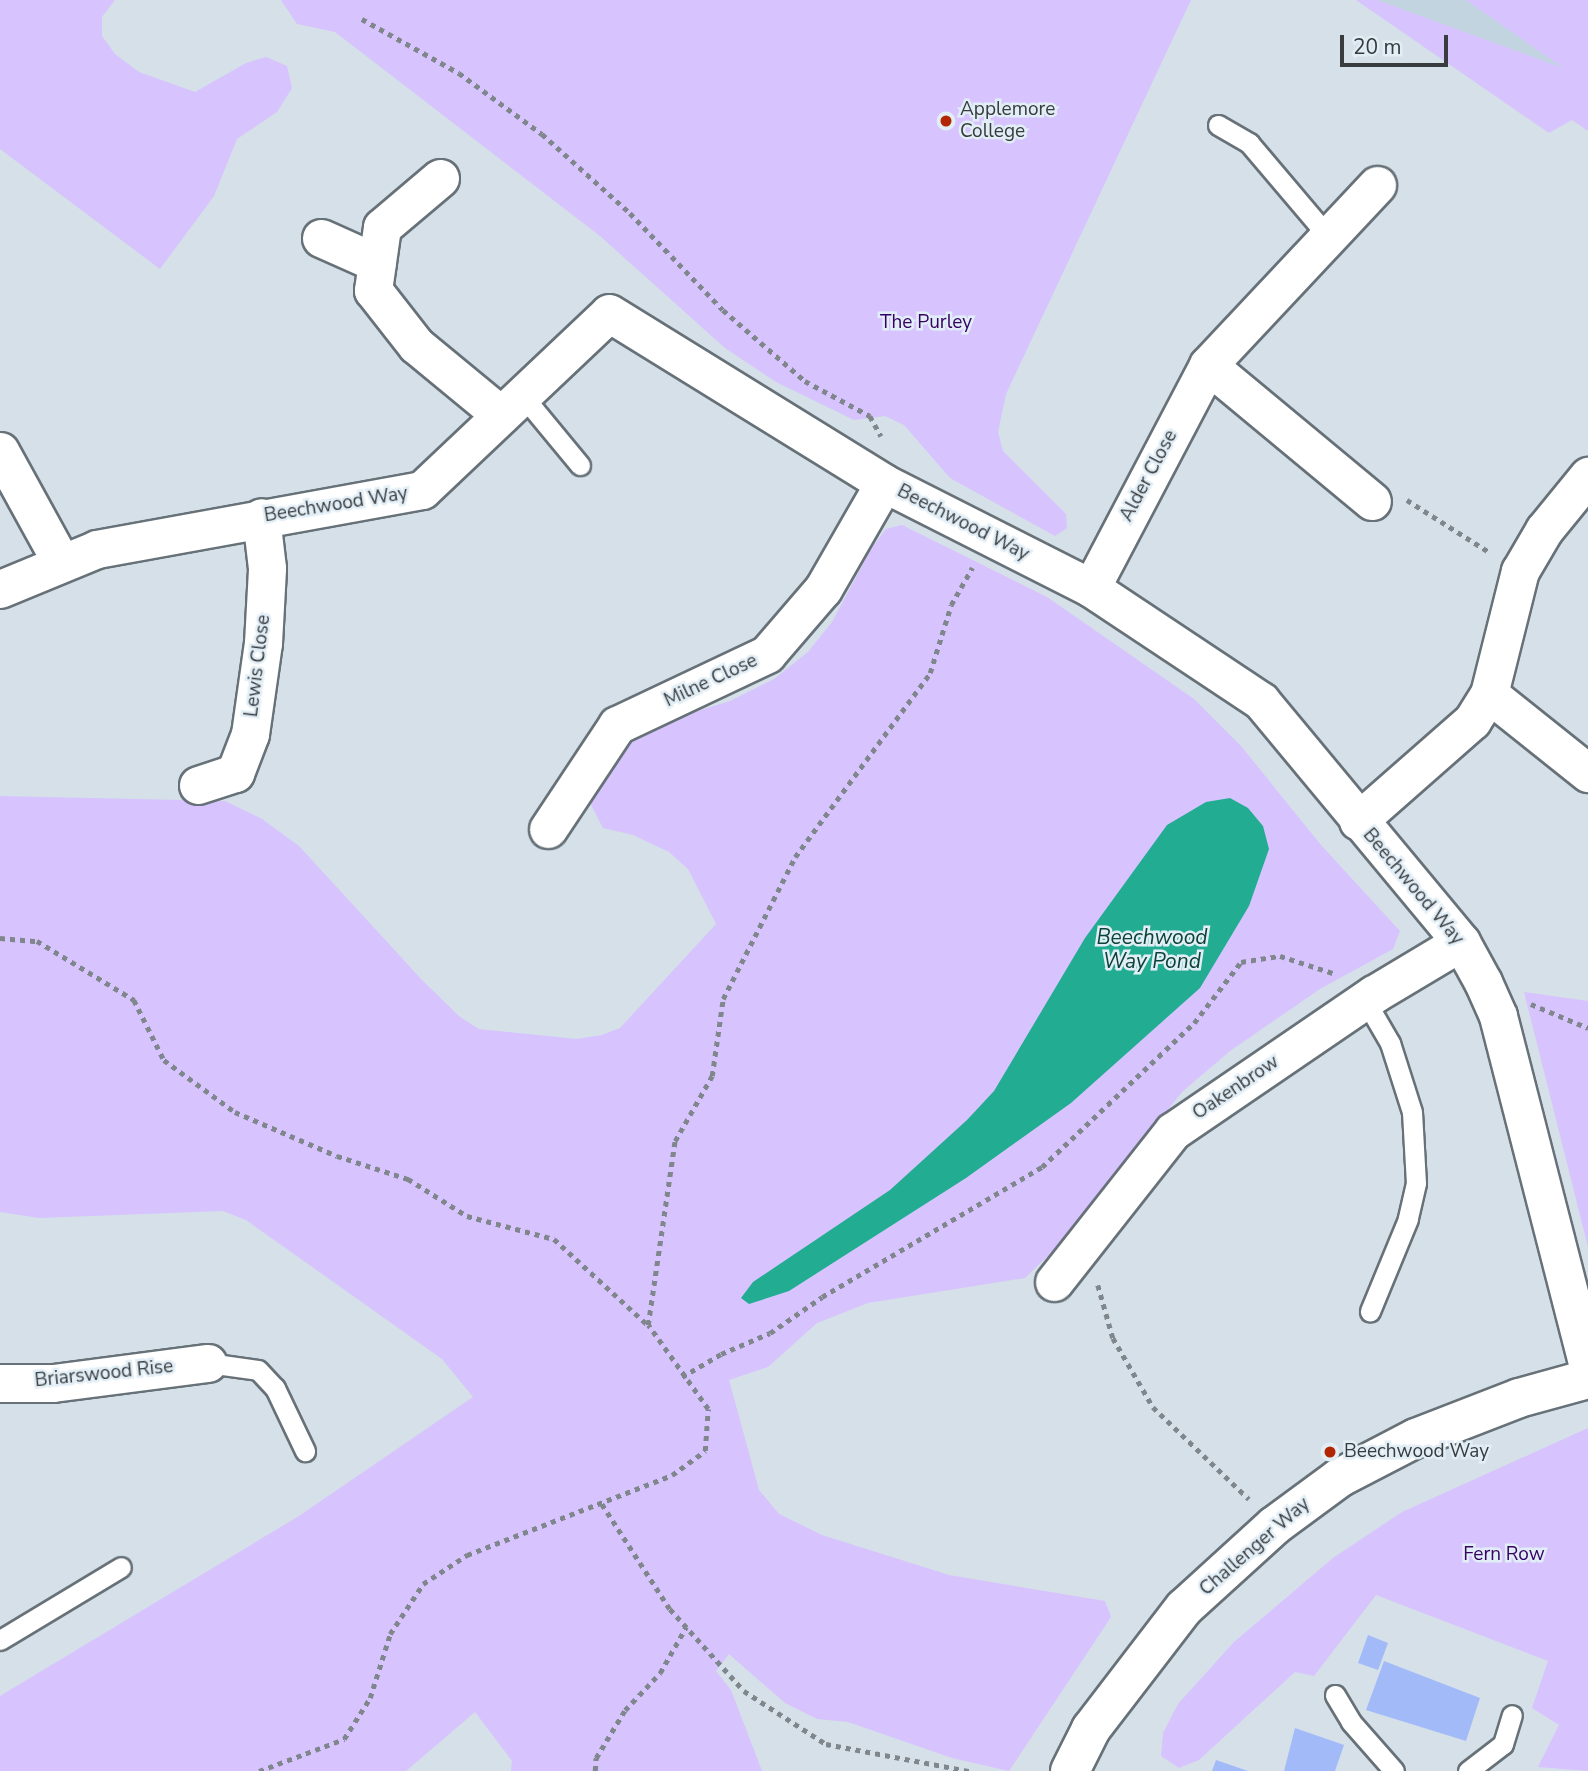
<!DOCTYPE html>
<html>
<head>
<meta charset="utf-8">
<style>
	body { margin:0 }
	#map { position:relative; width:1588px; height:1771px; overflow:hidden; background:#d5e0e8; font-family:"Nunito Sans",sans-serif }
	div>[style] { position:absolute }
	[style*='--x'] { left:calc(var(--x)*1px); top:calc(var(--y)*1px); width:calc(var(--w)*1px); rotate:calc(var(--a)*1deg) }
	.built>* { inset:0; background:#c2d4e0 }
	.green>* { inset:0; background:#d7c3fe }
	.water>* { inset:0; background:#22ac92 }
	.building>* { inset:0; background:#a3baf9 }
	.path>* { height:4.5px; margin-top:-2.25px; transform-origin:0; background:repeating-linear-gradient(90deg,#7f868c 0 5px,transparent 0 10px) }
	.roads { filter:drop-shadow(2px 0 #677178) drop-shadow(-2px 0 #677178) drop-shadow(0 2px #677178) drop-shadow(0 -2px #677178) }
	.service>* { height:19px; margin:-9.5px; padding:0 9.5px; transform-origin:9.5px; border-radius:9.5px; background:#fff }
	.minor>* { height:37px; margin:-18.5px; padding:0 18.5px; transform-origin:18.5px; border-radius:18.5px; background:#fff }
	.tertiary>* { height:38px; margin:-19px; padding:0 19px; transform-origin:19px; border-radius:19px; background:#fff }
	.dots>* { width:19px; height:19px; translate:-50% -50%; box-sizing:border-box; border:4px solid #e2eef6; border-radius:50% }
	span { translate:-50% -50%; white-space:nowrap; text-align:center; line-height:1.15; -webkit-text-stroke:5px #e2eef6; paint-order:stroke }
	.poi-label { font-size:19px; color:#383c3f }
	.left { translate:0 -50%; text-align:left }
	.park-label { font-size:19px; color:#370265 }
	.street-label { font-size:19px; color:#383c3f }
	.water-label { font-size:21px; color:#0b4338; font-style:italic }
	.scale { position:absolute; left:1340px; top:35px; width:108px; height:32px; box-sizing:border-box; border:4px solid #383c3f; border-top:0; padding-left:9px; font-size:21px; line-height:24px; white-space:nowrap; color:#383c3f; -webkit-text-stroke:5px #e2eef6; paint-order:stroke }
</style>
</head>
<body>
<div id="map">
	<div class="built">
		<i style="clip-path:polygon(1376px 0,1588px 0,1588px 129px)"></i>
	</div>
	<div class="green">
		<i style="clip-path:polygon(0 0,115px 0,102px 17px,102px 36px,115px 54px,139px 72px,195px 92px,246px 63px,266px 57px,287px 66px,292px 88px,277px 112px,237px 139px,214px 196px,160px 269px,0 149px)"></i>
		<i style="clip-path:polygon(281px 0,1191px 0,1006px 394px,998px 432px,1003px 451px,1066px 514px,1067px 528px,1055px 536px,950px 478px,904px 425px,885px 416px,854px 420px,776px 382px,725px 348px,600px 236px,335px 32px,297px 24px)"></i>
		<i style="clip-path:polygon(1356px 0,1377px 0,1563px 68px,1466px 0,1588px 0,1588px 131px,1572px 120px,1549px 133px)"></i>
		<i style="clip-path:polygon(902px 525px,1047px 597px,1194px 699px,1241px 746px,1321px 845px,1400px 931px,1393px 949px,1320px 989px,1230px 1051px,1182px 1092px,1052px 1252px,1025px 1278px,868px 1303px,817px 1323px,768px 1367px,729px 1380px,759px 1490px,779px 1514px,822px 1535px,949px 1575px,1105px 1601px,1111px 1617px,1009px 1771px,952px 1758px,848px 1722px,817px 1719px,785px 1703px,729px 1654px,716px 1671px,731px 1690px,762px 1771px,511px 1771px,512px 1761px,475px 1712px,406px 1771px,0 1771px,0 1696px,299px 1516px,473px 1397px,442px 1359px,246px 1220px,223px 1211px,39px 1218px,0 1212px,0 796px,225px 801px,262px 819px,299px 846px,422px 980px,460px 1017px,479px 1029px,576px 1039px,602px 1035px,620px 1028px,716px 924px,688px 869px,669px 852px,633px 835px,603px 828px,591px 805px,594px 781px,624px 740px,649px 726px,730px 701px,774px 679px,808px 652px,832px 622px,871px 549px,886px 529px)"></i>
		<i style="clip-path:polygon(1524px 992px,1588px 1001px,1588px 1247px)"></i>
		<i style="clip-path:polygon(1588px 1428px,1588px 1771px,1538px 1767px,1559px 1725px,1532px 1708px,1548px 1661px,1376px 1595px,1314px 1676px,1295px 1672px,1199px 1760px,1179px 1768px,1161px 1756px,1163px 1733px,1178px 1704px,1234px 1642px,1333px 1558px,1402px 1512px)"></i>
	</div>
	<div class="water">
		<i style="clip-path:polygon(1230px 798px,1248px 808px,1263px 826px,1269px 849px,1249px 906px,1200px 988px,1071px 1103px,966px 1178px,789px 1291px,749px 1304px,741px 1298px,753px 1282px,890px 1190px,967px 1120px,994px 1091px,1085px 938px,1167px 825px,1206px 802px)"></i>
	</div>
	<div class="building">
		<i style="clip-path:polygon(1368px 1635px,1388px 1643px,1378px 1670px,1358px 1663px)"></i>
		<i style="clip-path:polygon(1384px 1661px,1480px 1698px,1466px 1741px,1366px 1710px)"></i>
		<i style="clip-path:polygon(1295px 1728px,1344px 1745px,1335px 1771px,1284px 1771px)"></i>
		<i style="clip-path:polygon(1216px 1760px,1248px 1771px,1212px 1771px)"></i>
	</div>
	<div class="path">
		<i style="--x:362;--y:19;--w:111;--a:29.1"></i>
		<i style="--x:459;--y:73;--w:103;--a:36.3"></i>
		<i style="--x:542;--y:134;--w:118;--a:41.9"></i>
		<i style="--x:630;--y:213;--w:134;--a:46.2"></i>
		<i style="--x:723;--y:310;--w:108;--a:40.9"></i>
		<i style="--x:805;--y:381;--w:74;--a:28.3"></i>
		<i style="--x:870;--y:416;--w:23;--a:61"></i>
		<i style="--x:1407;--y:500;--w:97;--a:32.4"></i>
		<i style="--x:0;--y:938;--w:37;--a:5"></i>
		<i style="--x:37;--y:941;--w:114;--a:31.3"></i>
		<i style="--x:134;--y:1000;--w:67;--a:63.4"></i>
		<i style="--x:164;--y:1060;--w:88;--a:36.2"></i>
		<i style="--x:235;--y:1112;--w:111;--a:23.3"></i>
		<i style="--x:337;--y:1156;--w:75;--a:17.9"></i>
		<i style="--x:408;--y:1179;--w:70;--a:32.1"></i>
		<i style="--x:467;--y:1216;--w:90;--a:14.8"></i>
		<i style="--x:554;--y:1239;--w:127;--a:42.5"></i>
		<i style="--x:1531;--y:1004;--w:62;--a:22.8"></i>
		<i style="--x:1098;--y:1285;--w:55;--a:74.2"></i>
		<i style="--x:1113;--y:1338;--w:80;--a:59.9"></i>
		<i style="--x:1153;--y:1407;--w:133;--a:43.8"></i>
		<i style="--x:682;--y:1377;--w:45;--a:-30.5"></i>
		<i style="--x:721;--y:1354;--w:53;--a:-23.2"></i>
		<i style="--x:770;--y:1333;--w:63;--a:-34.7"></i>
		<i style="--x:822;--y:1297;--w:256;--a:-30.6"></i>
		<i style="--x:1042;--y:1167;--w:209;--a:-43.5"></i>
		<i style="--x:1194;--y:1023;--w:77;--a:-52.4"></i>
		<i style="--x:1241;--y:962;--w:39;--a:-9"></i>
		<i style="--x:1280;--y:956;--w:59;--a:17.8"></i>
		<i style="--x:602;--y:1504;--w:125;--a:57.1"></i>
		<i style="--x:670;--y:1609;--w:110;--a:47.9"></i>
		<i style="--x:744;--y:1691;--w:98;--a:32.9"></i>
		<i style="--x:826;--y:1744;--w:146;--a:10.7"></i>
		<i style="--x:259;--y:1771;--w:91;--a:-20.6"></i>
		<i style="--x:344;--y:1739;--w:49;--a:-57.6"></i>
		<i style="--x:370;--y:1698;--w:67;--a:-72.6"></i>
		<i style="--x:390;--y:1634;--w:60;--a:-56.6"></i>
		<i style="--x:423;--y:1584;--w:53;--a:-33.4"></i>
		<i style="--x:467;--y:1555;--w:220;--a:-21.3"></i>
		<i style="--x:672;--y:1475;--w:41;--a:-36"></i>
		<i style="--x:705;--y:1451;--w:42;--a:-85.9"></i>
		<i style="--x:708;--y:1409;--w:103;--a:-125.5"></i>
		<i style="--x:648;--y:1325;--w:186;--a:-81.7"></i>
		<i style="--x:675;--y:1141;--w:75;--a:-60.4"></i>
		<i style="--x:712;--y:1076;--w:78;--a:-81.9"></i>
		<i style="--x:723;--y:999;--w:159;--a:-63.1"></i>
		<i style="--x:795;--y:857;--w:228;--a:-53.7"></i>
		<i style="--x:930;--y:673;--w:71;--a:-72.8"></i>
		<i style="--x:951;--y:605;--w:43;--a:-60.4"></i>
		<i style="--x:595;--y:1771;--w:13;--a:-86"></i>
		<i style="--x:596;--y:1758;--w:56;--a:-58.9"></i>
		<i style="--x:625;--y:1710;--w:51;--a:-46.6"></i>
		<i style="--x:660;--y:1673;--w:53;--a:-60.5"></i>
	</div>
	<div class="roads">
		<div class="service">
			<i style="--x:1218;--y:125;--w:36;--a:30"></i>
			<i style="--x:1249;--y:143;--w:122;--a:49.7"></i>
			<i style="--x:522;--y:395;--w:91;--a:50.4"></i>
			<i style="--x:1365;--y:1000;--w:50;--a:59.8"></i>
			<i style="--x:1390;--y:1043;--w:72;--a:72.3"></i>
			<i style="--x:1412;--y:1112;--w:71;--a:86.8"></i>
			<i style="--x:1416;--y:1183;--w:37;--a:103"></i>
			<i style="--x:1408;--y:1219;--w:100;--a:112.4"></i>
			<i style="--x:208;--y:1363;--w:50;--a:8"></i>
			<i style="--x:258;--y:1370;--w:25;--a:47"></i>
			<i style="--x:275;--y:1388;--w:70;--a:64.5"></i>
			<i style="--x:0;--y:1640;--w:141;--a:-31.1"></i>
			<i style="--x:1335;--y:1695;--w:31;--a:59"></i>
			<i style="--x:1351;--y:1722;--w:65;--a:48.7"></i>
			<i style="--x:1468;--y:1771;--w:44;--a:-37.6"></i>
			<i style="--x:1503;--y:1744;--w:30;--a:-73"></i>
		</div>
		<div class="minor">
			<i style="--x:440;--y:178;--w:76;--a:139.8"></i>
			<i style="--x:382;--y:227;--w:64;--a:98.1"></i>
			<i style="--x:373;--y:290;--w:70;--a:52"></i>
			<i style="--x:416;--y:345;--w:110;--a:39.5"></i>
			<i style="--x:321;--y:238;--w:61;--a:24.1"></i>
			<i style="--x:1208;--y:365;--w:213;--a:39.7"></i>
			<i style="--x:0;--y:451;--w:124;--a:61.2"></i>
			<i style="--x:1091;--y:588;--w:252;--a:-62.3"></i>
			<i style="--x:1208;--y:365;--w:247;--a:-46.8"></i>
			<i style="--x:0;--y:589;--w:105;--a:-22.4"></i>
			<i style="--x:97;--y:549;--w:330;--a:-10.3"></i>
			<i style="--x:422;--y:490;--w:257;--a:-43.4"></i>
			<i style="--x:609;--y:313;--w:323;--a:31.7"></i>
			<i style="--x:884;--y:483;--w:232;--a:26.9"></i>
			<i style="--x:1091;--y:588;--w:204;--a:33.6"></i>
			<i style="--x:1261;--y:701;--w:313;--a:50.3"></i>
			<i style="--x:1461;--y:942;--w:46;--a:61.2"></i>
			<i style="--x:1483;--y:982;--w:37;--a:66"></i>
			<i style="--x:1498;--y:1016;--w:361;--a:75.6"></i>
			<i style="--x:1489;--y:694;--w:127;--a:38.6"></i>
			<i style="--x:198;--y:785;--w:39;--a:-18"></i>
			<i style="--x:235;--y:773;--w:42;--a:-69"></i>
			<i style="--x:250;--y:734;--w:92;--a:-81.9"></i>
			<i style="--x:263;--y:643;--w:75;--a:-86.9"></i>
			<i style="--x:267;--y:568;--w:51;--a:-96.7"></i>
			<i style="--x:1358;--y:821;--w:152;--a:-41.3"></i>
			<i style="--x:1472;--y:721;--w:32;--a:-58"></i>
			<i style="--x:1489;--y:694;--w:127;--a:-75.9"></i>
			<i style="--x:1520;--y:571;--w:48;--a:-59.7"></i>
			<i style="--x:1544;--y:530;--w:70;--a:-50.8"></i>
			<i style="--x:548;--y:829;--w:125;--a:-56.4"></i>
			<i style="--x:617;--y:725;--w:166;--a:-25.3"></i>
			<i style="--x:767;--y:654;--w:86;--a:-49.3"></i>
			<i style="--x:823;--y:589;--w:122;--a:-60.1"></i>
			<i style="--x:1054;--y:1282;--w:192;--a:-51.8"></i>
			<i style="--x:1173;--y:1131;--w:243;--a:-34.3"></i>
			<i style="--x:1374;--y:994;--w:101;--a:-30.9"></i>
			<i style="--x:0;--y:1383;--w:53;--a:0"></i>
			<i style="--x:53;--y:1383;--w:156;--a:-7.4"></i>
		</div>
		<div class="tertiary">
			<i style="--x:1070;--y:1771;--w:47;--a:-63.4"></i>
			<i style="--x:1091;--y:1729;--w:153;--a:-52.5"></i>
			<i style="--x:1184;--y:1608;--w:122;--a:-42.3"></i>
			<i style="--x:1274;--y:1526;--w:81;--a:-36.4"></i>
			<i style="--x:1339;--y:1478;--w:87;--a:-27.5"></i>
			<i style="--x:1416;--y:1438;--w:110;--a:-21.2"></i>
			<i style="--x:1519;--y:1398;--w:72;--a:-15.4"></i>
		</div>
	</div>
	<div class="dots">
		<i style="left:946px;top:121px;background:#b22603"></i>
		<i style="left:1330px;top:1452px;background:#b22603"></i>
	</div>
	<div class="poi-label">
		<span class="left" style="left:960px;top:121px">Applemore<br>College</span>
		<span class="left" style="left:1344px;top:1452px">Beechwood Way</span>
	</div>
	<div class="park-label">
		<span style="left:926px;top:323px">The Purley</span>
		<span style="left:1504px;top:1555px">Fern Row</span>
	</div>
	<div class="street-label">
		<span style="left:1149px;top:476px;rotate:-62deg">Alder Close</span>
		<span style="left:336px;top:505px;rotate:-9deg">Beechwood Way</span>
		<span style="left:963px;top:523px;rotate:27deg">Beechwood Way</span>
		<span style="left:258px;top:666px;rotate:-83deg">Lewis Close</span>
		<span style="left:711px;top:681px;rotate:-25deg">Milne Close</span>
		<span style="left:1413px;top:887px;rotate:50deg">Beechwood Way</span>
		<span style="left:1236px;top:1088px;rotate:-34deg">Oakenbrow</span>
		<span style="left:104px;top:1374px;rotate:-6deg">Briarswood Rise</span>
		<span style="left:1255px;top:1547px;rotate:-41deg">Challenger Way</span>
	</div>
	<div class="water-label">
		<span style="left:1152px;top:949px">Beechwood<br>Way Pond</span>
	</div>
	<div class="scale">20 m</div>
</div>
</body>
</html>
